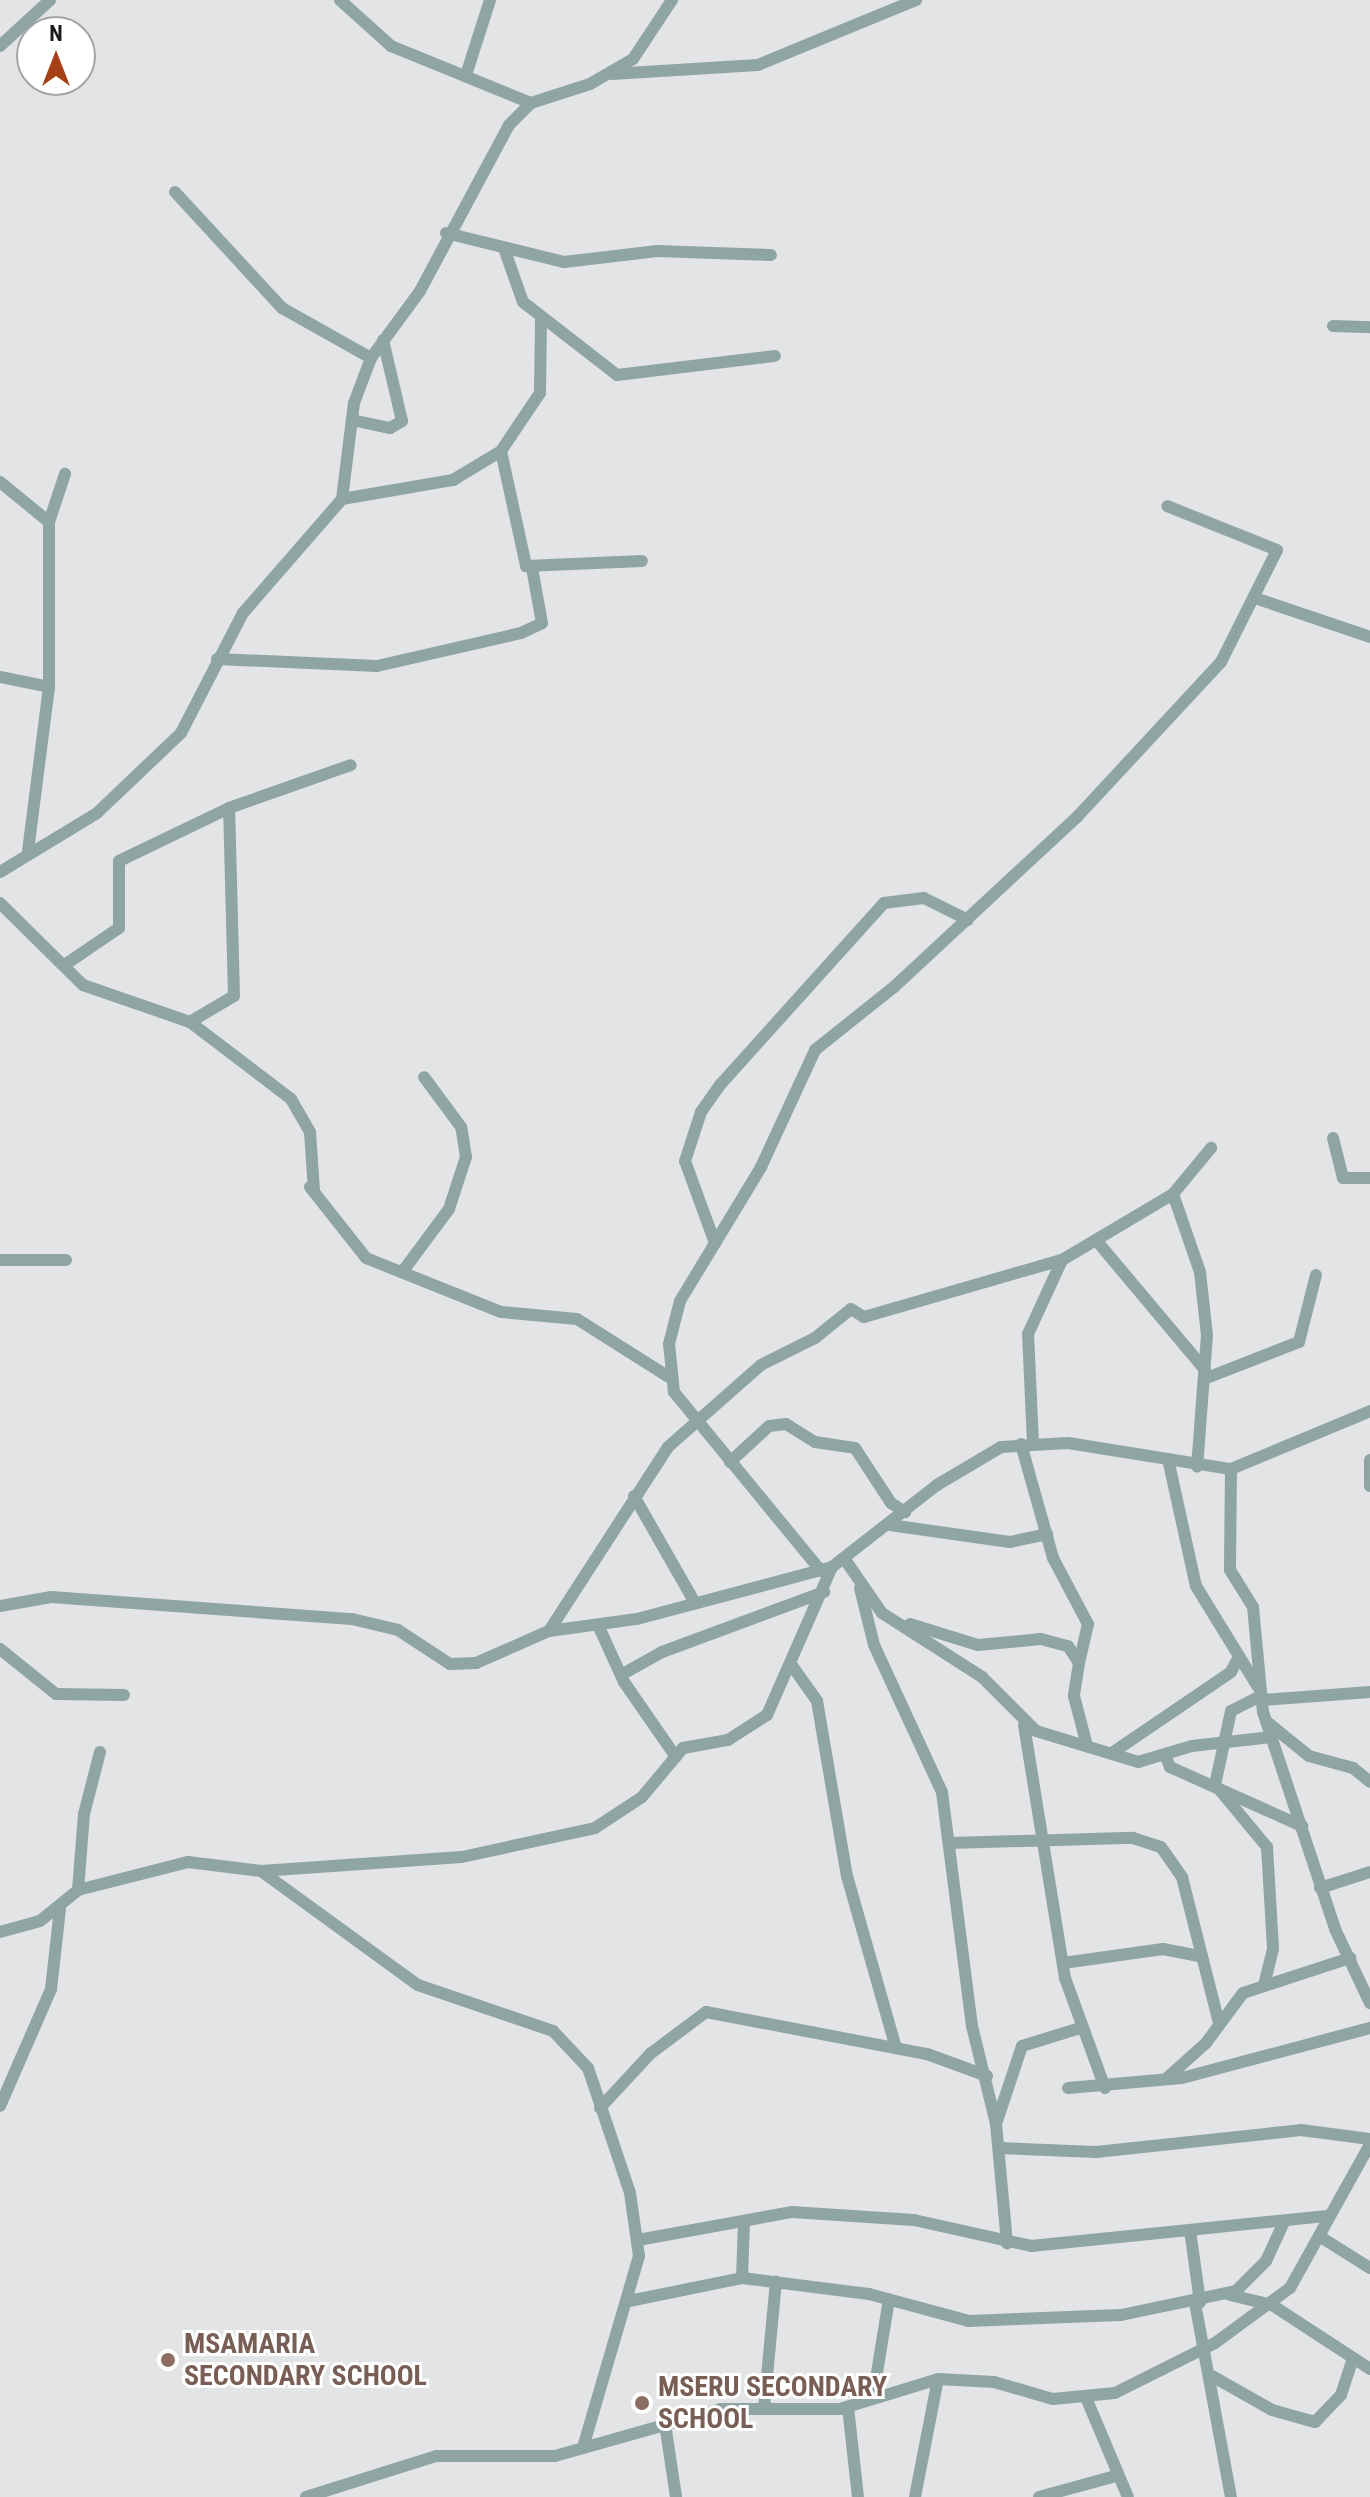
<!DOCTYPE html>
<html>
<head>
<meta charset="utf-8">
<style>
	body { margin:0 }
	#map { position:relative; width:1370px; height:2497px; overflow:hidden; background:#e3e4e5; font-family:"Roboto Condensed",sans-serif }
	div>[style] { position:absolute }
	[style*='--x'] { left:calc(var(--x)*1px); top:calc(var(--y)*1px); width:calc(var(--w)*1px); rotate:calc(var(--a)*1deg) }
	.minor>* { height:12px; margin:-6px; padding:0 6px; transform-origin:6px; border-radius:6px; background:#8fa5a4 }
	.dots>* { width:22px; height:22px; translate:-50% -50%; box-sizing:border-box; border:4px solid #fff; border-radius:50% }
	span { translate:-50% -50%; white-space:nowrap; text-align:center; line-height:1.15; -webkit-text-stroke:6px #fff; paint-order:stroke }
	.education-label { font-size:28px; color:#785e54; font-weight:700 }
	.left { translate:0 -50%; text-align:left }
	.north { position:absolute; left:16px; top:16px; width:80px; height:80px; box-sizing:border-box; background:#fff; border:2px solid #a4a4a4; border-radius:50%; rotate:0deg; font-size:22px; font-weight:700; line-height:32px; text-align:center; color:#1b1b1c }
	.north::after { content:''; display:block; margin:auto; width:28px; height:36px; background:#a53f15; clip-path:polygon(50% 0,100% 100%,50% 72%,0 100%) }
</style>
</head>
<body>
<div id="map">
	<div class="minor">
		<i style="--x:340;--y:0;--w:69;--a:42"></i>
		<i style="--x:391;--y:46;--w:151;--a:22.2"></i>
		<i style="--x:0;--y:46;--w:68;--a:-42.6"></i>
		<i style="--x:467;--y:72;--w:76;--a:-72.3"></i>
		<i style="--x:612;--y:74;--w:146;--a:-3.5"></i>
		<i style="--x:758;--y:65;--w:171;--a:-22.4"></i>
		<i style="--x:175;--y:192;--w:158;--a:47.3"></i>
		<i style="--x:282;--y:308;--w:102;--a:29.3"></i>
		<i style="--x:446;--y:233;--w:122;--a:13.8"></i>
		<i style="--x:564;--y:262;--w:94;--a:-6.7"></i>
		<i style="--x:657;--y:251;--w:114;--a:2"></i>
		<i style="--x:505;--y:251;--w:54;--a:70.6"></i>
		<i style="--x:523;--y:302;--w:119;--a:37.8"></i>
		<i style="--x:617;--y:375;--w:159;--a:-6.9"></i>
		<i style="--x:1333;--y:326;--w:37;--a:2"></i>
		<i style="--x:352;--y:420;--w:39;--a:12"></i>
		<i style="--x:390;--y:428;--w:14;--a:-30"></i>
		<i style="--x:402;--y:421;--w:83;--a:-103.2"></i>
		<i style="--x:501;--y:451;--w:118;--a:77.7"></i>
		<i style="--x:526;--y:566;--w:116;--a:-2.5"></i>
		<i style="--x:0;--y:482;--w:63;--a:39.2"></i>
		<i style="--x:342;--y:499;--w:113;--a:-9.7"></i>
		<i style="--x:453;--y:480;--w:56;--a:-31.1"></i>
		<i style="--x:501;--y:451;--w:70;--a:-56.1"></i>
		<i style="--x:540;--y:393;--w:73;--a:-89.2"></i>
		<i style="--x:1255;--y:598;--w:121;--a:18.7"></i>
		<i style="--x:217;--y:659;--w:160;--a:2.5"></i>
		<i style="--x:377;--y:666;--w:148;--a:-12.9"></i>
		<i style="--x:521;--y:633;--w:23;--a:-25"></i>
		<i style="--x:542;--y:623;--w:56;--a:-100.3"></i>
		<i style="--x:0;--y:677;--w:50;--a:11.5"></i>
		<i style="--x:28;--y:851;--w:165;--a:-82.7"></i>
		<i style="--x:49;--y:687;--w:165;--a:-90"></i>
		<i style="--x:49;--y:522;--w:51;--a:-71.6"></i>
		<i style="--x:0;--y:872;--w:114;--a:-31.3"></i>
		<i style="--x:97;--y:813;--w:116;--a:-43.6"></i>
		<i style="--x:181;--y:733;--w:135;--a:-62.7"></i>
		<i style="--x:243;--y:613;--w:151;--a:-49"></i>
		<i style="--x:342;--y:499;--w:97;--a:-82.9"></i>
		<i style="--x:354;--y:403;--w:48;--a:-69.3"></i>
		<i style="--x:371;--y:358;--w:83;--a:-53.8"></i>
		<i style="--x:420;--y:291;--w:188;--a:-61.8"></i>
		<i style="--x:509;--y:125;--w:31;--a:-45"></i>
		<i style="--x:531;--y:103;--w:62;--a:-17.9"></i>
		<i style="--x:590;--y:84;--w:50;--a:-30.2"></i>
		<i style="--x:633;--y:59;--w:71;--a:-56.5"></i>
		<i style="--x:0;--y:903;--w:117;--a:44.7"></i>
		<i style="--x:83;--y:985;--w:113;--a:19.1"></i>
		<i style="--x:190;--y:1022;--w:127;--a:37.3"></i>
		<i style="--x:291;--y:1099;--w:38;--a:60"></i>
		<i style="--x:310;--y:1132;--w:58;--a:86.1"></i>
		<i style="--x:66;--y:964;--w:64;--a:-34.2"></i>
		<i style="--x:119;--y:928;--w:67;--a:-90"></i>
		<i style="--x:119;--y:861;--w:122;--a:-25.7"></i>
		<i style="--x:229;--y:808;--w:129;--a:-19.4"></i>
		<i style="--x:190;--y:1022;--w:51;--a:-30.6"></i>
		<i style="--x:234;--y:996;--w:188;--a:-91.5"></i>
		<i style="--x:1333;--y:1138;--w:41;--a:76"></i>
		<i style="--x:1343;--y:1178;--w:27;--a:0"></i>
		<i style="--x:310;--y:1187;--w:90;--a:51.7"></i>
		<i style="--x:366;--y:1258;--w:145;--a:21.8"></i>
		<i style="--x:501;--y:1312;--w:76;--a:5.3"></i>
		<i style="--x:577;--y:1319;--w:107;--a:32.3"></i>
		<i style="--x:1173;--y:1194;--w:83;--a:70.9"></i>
		<i style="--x:1200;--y:1272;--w:63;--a:83.7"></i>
		<i style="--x:1207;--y:1335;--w:132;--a:94.3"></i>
		<i style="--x:1096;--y:1240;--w:170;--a:50"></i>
		<i style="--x:715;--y:1243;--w:87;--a:-110.1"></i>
		<i style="--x:685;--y:1161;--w:52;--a:-71.9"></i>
		<i style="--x:701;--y:1112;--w:33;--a:-55"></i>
		<i style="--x:720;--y:1085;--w:245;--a:-48"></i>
		<i style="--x:884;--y:903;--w:40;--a:-7.1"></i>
		<i style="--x:924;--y:898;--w:49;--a:26.6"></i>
		<i style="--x:0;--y:1260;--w:66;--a:0"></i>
		<i style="--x:403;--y:1271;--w:77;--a:-53.4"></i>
		<i style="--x:449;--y:1209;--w:55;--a:-71.9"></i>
		<i style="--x:466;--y:1157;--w:30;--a:-99"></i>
		<i style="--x:461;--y:1127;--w:62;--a:-126.5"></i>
		<i style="--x:1204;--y:1379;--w:102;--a:-21.3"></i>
		<i style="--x:1299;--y:1342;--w:69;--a:-75.8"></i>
		<i style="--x:1033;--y:1443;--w:109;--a:-92.6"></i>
		<i style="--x:1028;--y:1334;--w:81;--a:-65.3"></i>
		<i style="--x:1021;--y:1444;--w:118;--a:74.3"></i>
		<i style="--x:1053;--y:1558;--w:75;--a:62.1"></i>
		<i style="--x:1088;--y:1624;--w:40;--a:103"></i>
		<i style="--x:1168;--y:1459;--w:130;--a:77.6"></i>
		<i style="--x:1196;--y:1586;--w:119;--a:58.5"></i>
		<i style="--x:1370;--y:1460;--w:26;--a:90"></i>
		<i style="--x:730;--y:1462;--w:53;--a:-42.7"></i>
		<i style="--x:769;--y:1426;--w:17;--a:-7"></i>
		<i style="--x:786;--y:1424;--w:34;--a:32"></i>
		<i style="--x:815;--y:1442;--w:40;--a:8.5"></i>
		<i style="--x:855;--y:1448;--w:66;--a:56.8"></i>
		<i style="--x:891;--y:1503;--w:17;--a:33"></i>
		<i style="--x:1231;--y:1469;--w:101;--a:90.6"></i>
		<i style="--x:1230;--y:1570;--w:44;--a:58.1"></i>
		<i style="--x:1253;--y:1607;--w:105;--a:84.6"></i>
		<i style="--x:1263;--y:1712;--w:229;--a:71.6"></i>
		<i style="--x:1335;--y:1929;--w:82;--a:64.7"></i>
		<i style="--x:634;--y:1496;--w:123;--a:60.3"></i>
		<i style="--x:890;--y:1525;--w:121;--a:8.1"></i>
		<i style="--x:1010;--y:1542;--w:38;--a:-12"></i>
		<i style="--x:846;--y:1561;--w:63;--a:55.3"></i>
		<i style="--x:882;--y:1613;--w:119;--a:32.6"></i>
		<i style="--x:982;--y:1677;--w:76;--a:45"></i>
		<i style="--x:1036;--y:1731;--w:107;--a:16.9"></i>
		<i style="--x:1138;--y:1762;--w:56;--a:-16.5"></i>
		<i style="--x:1192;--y:1746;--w:80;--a:-6.5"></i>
		<i style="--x:821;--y:1571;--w:232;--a:-129.4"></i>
		<i style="--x:674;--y:1392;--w:48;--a:-95.9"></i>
		<i style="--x:669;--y:1344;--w:44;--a:-75.7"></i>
		<i style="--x:680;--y:1301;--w:157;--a:-58.8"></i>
		<i style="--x:761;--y:1167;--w:129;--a:-65.2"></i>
		<i style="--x:815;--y:1050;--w:101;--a:-38.6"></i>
		<i style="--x:894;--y:987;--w:250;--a:-42.9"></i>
		<i style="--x:1077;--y:817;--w:212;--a:-47.1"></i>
		<i style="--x:1221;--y:662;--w:125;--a:-63.4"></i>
		<i style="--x:1277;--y:550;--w:118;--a:-158.2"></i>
		<i style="--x:860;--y:1588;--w:59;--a:76.2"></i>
		<i style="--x:874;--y:1645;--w:162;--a:65.2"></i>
		<i style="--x:942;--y:1792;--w:236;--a:82.7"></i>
		<i style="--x:972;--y:2026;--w:101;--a:76.2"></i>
		<i style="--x:996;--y:2124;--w:120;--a:84.7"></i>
		<i style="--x:0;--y:1606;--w:52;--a:-10"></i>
		<i style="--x:51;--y:1597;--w:302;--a:4.2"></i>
		<i style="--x:352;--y:1619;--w:47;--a:13.4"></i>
		<i style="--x:398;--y:1630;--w:62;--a:33.2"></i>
		<i style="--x:450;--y:1664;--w:26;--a:-2"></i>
		<i style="--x:476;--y:1663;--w:80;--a:-23.7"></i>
		<i style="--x:549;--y:1631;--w:89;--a:-7.8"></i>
		<i style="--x:637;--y:1619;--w:202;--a:-14.9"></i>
		<i style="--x:832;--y:1567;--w:133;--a:-38"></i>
		<i style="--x:937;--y:1485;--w:74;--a:-30.7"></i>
		<i style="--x:1001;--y:1447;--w:67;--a:-3.4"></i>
		<i style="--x:1068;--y:1443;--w:165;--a:9.1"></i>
		<i style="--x:1231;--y:1469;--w:151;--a:-22.6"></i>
		<i style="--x:910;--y:1624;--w:71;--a:17.2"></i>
		<i style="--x:978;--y:1645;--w:63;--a:-5.4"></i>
		<i style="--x:1041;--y:1639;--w:28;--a:15"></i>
		<i style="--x:1068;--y:1646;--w:20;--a:57"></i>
		<i style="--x:1079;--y:1663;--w:33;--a:99"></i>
		<i style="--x:1074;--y:1696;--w:52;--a:75.4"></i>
		<i style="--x:598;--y:1625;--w:63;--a:65.5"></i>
		<i style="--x:624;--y:1682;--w:91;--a:55.3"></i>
		<i style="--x:549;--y:1631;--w:219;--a:-57.1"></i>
		<i style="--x:668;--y:1447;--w:124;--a:-41.4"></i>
		<i style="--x:761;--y:1365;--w:60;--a:-26.6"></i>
		<i style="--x:815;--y:1338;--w:46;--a:-38.9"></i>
		<i style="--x:851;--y:1309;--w:15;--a:32"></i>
		<i style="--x:864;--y:1317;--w:206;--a:-16.1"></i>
		<i style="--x:1062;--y:1260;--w:129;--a:-30.7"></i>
		<i style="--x:1173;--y:1194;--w:60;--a:-50.4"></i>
		<i style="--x:0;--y:1649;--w:72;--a:38.8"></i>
		<i style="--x:56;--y:1694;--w:68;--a:0.8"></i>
		<i style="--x:793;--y:1667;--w:42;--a:54.8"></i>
		<i style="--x:817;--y:1701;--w:178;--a:80.3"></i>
		<i style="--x:847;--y:1876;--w:179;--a:74.1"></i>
		<i style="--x:621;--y:1675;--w:47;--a:-29.3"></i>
		<i style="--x:662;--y:1652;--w:173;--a:-20.3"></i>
		<i style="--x:1262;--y:1700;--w:108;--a:-4.2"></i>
		<i style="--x:1267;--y:1722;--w:54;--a:39"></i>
		<i style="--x:1309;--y:1756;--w:46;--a:15.3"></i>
		<i style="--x:1353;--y:1768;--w:22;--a:39"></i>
		<i style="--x:1024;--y:1725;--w:256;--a:80.8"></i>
		<i style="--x:1065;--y:1978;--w:117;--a:70"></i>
		<i style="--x:1112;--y:1753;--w:144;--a:-34.2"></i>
		<i style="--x:1231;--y:1672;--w:18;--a:-63"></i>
		<i style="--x:1166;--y:1757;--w:11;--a:68"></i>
		<i style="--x:1170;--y:1767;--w:145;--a:24.1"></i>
		<i style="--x:1215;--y:1785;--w:76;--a:-77.8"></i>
		<i style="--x:1231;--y:1711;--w:34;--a:-27"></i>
		<i style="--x:1218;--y:1788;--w:77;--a:50.3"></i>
		<i style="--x:1267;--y:1847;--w:102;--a:86.6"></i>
		<i style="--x:1273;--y:1949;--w:36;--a:104"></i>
		<i style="--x:949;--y:1843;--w:184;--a:-1.6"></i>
		<i style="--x:1133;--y:1838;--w:29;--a:18"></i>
		<i style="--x:1161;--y:1847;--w:37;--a:55"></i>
		<i style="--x:1182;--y:1877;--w:151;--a:75.8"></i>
		<i style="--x:261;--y:1871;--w:194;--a:36"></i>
		<i style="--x:418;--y:1985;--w:143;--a:18.8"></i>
		<i style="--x:553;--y:2031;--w:51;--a:46.6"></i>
		<i style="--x:588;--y:2068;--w:132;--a:71.4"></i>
		<i style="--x:630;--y:2193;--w:64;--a:81.9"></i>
		<i style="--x:639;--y:2256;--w:200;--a:106.3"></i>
		<i style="--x:1320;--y:1888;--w:52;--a:-17.7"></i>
		<i style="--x:78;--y:1890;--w:76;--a:-85.5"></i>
		<i style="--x:84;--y:1814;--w:64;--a:-75.5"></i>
		<i style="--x:0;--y:1932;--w:41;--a:-15.4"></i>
		<i style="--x:40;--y:1921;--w:49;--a:-39.2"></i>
		<i style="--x:78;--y:1890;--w:114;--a:-14.3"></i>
		<i style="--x:188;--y:1862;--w:74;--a:7"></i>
		<i style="--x:261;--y:1871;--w:201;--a:-4"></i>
		<i style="--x:462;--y:1857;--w:136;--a:-12.3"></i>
		<i style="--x:595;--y:1828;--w:56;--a:-33.4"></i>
		<i style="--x:642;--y:1797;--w:64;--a:-50.1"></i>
		<i style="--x:683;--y:1748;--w:46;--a:-10.1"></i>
		<i style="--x:728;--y:1740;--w:46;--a:-32.7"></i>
		<i style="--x:767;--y:1715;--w:162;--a:-66.3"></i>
		<i style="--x:1063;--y:1963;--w:101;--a:-8"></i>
		<i style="--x:1163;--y:1949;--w:38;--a:11"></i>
		<i style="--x:1166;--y:2079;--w:54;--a:-42"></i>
		<i style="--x:1206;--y:2043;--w:62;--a:-53.5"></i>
		<i style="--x:1243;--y:1993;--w:113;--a:-18.1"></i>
		<i style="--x:1068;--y:2088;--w:114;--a:-5"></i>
		<i style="--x:1182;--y:2078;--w:195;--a:-14.9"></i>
		<i style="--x:0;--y:2106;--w:128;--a:-66.4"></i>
		<i style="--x:51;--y:1989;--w:81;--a:-83.6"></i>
		<i style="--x:600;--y:2108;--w:74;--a:-47.2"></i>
		<i style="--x:650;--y:2054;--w:70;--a:-36.9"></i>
		<i style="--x:706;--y:2012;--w:225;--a:10.8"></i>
		<i style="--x:927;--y:2054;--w:64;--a:20.1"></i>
		<i style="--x:997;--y:2121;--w:79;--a:-71.6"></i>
		<i style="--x:1022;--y:2046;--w:61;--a:-17.2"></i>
		<i style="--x:999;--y:2148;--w:97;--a:2.4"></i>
		<i style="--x:1096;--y:2152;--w:206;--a:-6.1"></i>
		<i style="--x:1301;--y:2130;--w:70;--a:7.4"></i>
		<i style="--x:1190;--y:2230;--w:73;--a:82.1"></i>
		<i style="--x:1319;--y:2236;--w:60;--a:32.1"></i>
		<i style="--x:638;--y:2240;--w:157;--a:-10.3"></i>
		<i style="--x:792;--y:2212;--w:122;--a:3.8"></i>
		<i style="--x:914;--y:2220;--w:120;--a:12.5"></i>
		<i style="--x:1031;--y:2246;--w:298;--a:-5.8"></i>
		<i style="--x:742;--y:2278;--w:57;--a:-88"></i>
		<i style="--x:1230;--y:2295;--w:43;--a:13.4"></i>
		<i style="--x:1272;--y:2305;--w:117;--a:33.1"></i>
		<i style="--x:629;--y:2301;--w:115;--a:-11.5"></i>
		<i style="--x:742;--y:2278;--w:128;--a:7.2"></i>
		<i style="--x:869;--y:2294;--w:104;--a:15.1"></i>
		<i style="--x:969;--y:2321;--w:152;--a:-2.3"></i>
		<i style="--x:1121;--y:2315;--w:117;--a:-11.8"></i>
		<i style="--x:1236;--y:2291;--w:42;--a:-45"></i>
		<i style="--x:1266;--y:2261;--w:43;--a:-65.2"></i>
		<i style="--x:1195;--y:2303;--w:197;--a:79.5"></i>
		<i style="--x:1212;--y:2376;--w:69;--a:29.5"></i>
		<i style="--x:1272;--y:2410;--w:45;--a:15.6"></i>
		<i style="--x:1315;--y:2422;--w:37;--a:-46"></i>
		<i style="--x:1341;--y:2395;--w:38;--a:-72"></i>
		<i style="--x:873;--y:2397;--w:99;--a:-80.7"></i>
		<i style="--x:1087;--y:2400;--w:105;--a:67.1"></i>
		<i style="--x:848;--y:2407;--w:91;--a:83.7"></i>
		<i style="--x:764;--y:2408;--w:127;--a:-84.6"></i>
		<i style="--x:665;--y:2424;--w:74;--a:81.4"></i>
		<i style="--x:306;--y:2497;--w:136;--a:-17.5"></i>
		<i style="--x:436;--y:2456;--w:119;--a:0"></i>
		<i style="--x:555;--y:2456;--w:173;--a:-15.8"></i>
		<i style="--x:721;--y:2409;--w:119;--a:0"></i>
		<i style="--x:840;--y:2409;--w:102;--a:-17"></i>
		<i style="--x:938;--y:2379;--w:56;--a:3.1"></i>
		<i style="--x:994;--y:2382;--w:61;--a:16.1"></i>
		<i style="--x:1053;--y:2399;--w:62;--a:-5.5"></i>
		<i style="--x:1115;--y:2393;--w:112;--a:-26.6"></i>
		<i style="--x:1215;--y:2343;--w:93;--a:-36.3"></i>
		<i style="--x:1290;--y:2288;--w:165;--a:-60.9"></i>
		<i style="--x:915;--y:2497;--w:120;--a:-79"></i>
		<i style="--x:1039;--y:2497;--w:80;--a:-15.3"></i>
	</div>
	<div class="dots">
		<i style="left:168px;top:2360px;background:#8d6e63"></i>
		<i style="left:642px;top:2403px;background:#8d6e63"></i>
	</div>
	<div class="education-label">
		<span class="left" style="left:184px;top:2360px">MSAMARIA<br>SECONDARY SCHOOL</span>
		<span class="left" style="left:658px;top:2403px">MSERU SECONDARY<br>SCHOOL</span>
	</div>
	<div class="north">N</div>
</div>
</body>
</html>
